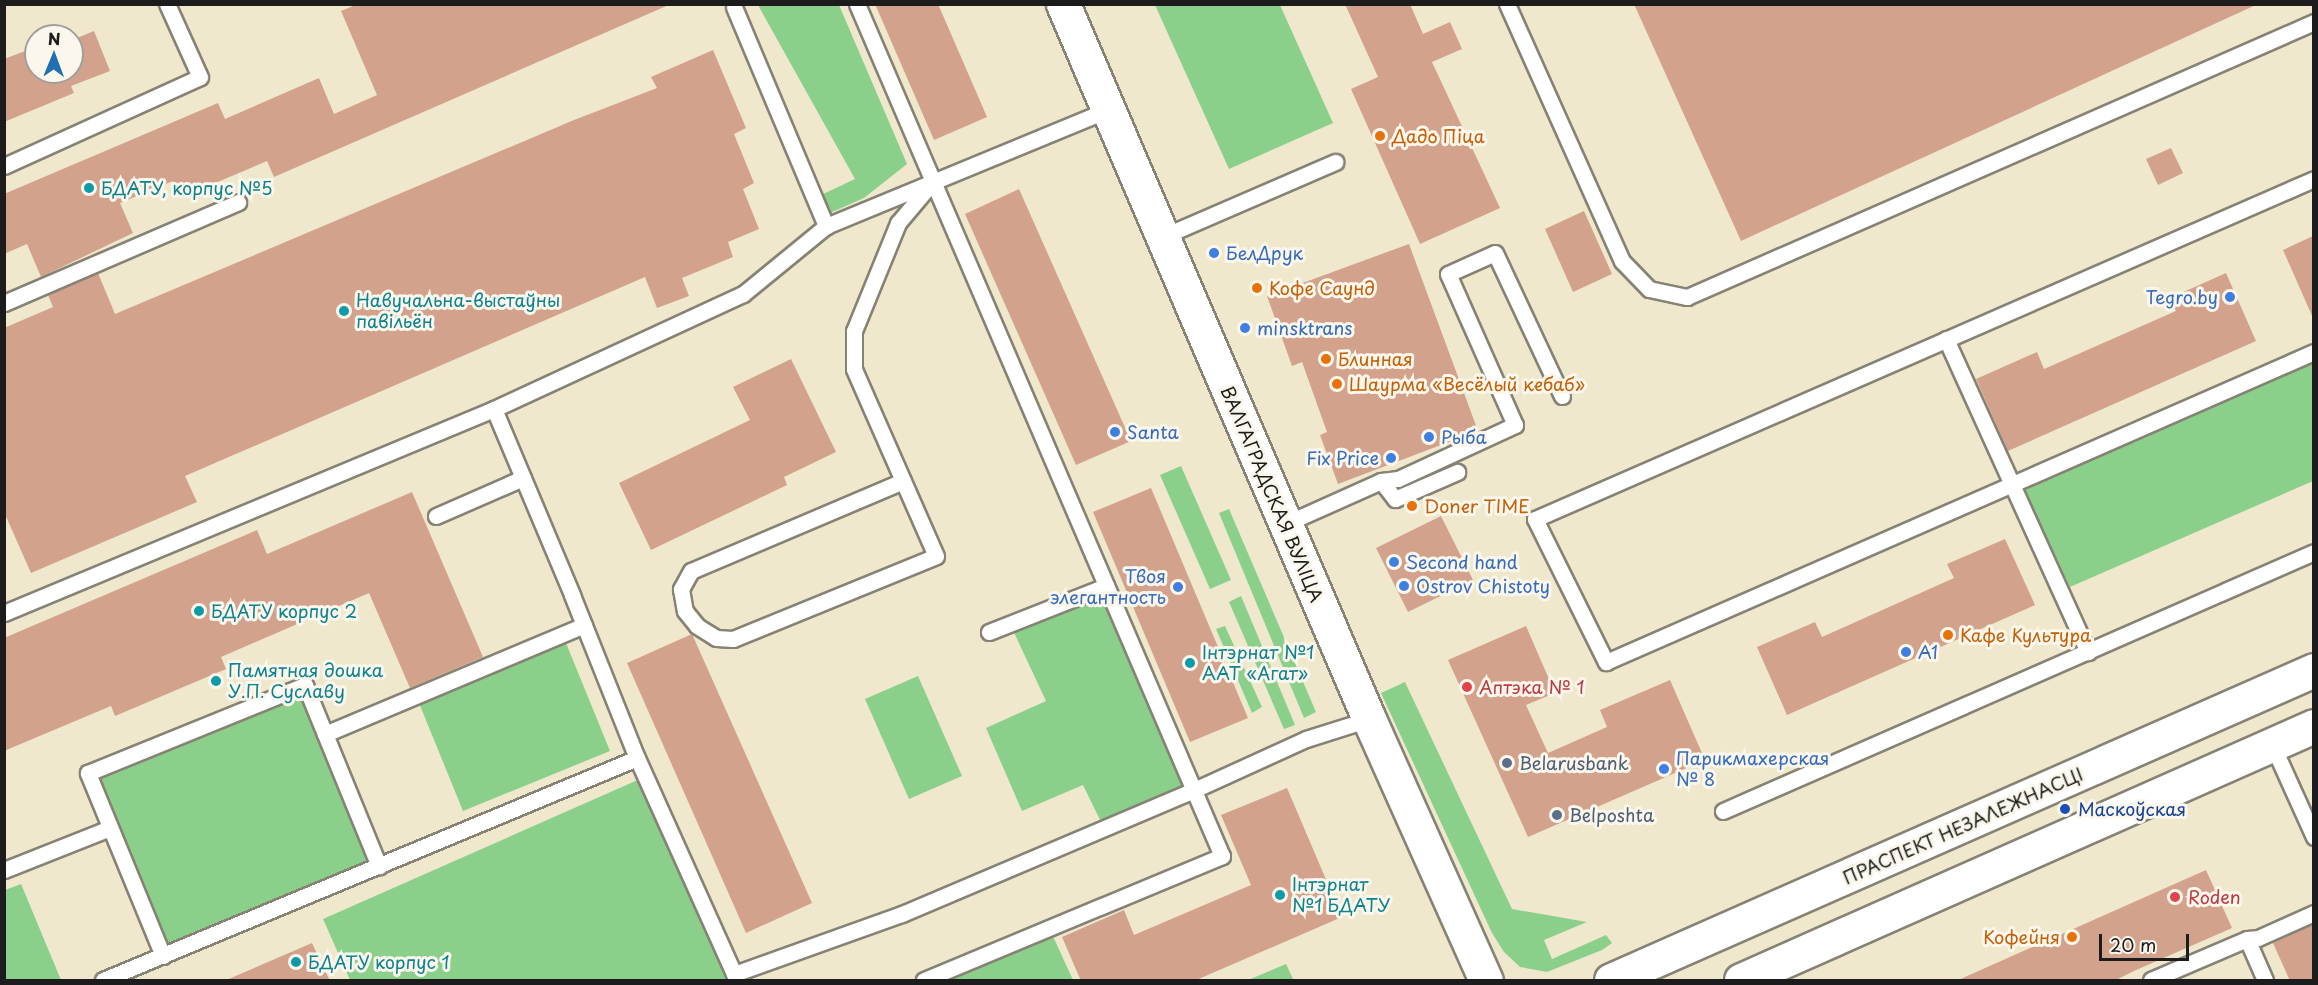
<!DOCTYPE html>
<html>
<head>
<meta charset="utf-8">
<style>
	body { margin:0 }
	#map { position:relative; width:2318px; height:985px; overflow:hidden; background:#efe8cc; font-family:"Playpen Sans",sans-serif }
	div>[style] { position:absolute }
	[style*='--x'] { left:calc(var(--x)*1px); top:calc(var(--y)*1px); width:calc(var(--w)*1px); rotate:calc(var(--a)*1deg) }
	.green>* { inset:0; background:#8ad08b }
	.building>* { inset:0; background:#d3a28d }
	.roads { filter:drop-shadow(2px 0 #868274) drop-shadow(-2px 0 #868274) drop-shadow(0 2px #868274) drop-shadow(0 -2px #868274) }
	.service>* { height:15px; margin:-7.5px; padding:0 7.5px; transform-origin:7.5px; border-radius:7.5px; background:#fff }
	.secondary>* { height:33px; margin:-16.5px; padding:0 16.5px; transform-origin:16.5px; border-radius:16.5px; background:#fff }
	.primary>* { height:33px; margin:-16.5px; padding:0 16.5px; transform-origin:16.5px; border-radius:16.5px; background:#fff }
	.dots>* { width:16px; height:16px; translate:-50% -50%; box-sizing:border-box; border:3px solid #fbf7ec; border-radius:50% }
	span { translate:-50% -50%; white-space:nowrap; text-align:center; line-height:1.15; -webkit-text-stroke:6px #fbf7ec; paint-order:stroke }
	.food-label { font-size:18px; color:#c56008 }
	.left { translate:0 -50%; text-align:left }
	.right { translate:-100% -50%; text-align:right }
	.culture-label { font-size:18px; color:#0d838f }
	.shop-label { font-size:18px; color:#366cbe }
	.street-label { font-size:18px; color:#1c1c1c }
	.health-label { font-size:18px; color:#be3a42 }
	.service-label { font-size:18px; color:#4e5e75 }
	.transit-label { font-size:18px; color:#164399 }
	.frame { position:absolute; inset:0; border:6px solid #1c1c1c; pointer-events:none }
	.north { position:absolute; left:24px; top:24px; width:60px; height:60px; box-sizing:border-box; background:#fbf7ec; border:2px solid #a29f99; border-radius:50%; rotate:1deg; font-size:16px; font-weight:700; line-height:24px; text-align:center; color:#1c1c1c }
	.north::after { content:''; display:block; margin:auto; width:21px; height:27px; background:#1f6fb2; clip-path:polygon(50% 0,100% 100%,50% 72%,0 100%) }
	.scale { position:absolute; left:2099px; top:934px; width:90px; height:27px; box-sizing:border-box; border:3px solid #1c1c1c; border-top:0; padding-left:8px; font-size:18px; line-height:21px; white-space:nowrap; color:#1c1c1c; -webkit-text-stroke:4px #fbf7ec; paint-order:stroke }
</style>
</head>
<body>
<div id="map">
	<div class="green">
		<i style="clip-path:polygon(758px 5px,839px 5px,907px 164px,864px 198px,830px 213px,821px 195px,855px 179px)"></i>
		<i style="clip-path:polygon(1155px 5px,1280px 5px,1333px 123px,1229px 169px)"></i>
		<i style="clip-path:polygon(2313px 362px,2313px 481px,2070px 587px,2023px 487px)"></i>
		<i style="clip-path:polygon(1181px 466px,1231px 580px,1210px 589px,1160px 475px)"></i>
		<i style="clip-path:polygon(1229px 509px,1316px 712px,1304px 718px,1219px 513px)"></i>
		<i style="clip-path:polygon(1106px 586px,1194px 790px,1104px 828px,1083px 785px,1022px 811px,986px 728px,1046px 701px,1010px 624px)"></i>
		<i style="clip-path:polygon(1241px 596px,1295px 725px,1284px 729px,1229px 602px)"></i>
		<i style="clip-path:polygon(1225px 626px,1262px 707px,1252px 713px,1216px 629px)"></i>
		<i style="clip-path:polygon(566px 643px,610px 751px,463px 811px,419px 703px)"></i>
		<i style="clip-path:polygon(918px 676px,962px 776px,909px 799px,865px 699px)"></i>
		<i style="clip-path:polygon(1405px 682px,1512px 909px,1587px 922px,1544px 940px,1552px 959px,1606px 935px,1612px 943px,1602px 950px,1547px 972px,1520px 967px,1504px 952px,1492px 933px,1381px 693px)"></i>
		<i style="clip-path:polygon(305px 685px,379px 866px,163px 956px,88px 773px)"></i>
		<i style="clip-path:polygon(640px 779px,730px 980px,350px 980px,323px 919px)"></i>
		<i style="clip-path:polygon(21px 884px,61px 980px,5px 980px,5px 890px)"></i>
		<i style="clip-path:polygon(1051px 932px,1073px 980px,928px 980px)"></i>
		<i style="clip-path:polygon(1286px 964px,1293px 979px,1248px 980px)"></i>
	</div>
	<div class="building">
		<i style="clip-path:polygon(358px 4px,671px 4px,274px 177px,267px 161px,180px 198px,173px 181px,120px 203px,133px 233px,41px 277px,27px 244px,4px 254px,4px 194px,218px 103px,225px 119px,319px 78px,334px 114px,377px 95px,341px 11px)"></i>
		<i style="clip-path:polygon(875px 4px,938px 4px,987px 117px,934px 140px)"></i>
		<i style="clip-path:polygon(1345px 4px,1410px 4px,1423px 34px,1450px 22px,1462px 49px,1432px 62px,1500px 208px,1420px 244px,1351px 89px,1378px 77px)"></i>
		<i style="clip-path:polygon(1634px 4px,2258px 4px,1741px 241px)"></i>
		<i style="clip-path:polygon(94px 31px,110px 71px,71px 86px,74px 93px,4px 122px,4px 59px,36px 47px,36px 72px,72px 72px,72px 40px)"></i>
		<i style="clip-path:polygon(713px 50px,746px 128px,734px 134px,754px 183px,743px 189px,759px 229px,728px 242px,733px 257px,682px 278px,689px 296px,657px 308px,645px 277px,185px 476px,197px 502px,31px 573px,4px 512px,4px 328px,53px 307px,48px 295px,98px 273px,115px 314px,574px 120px,657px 88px,651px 77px)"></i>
		<i style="clip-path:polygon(2171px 148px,2183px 173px,2158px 185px,2146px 159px)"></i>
		<i style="clip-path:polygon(1019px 189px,1131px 441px,1076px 465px,965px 214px)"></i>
		<i style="clip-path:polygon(1584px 211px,1612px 274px,1573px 292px,1545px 229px)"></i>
		<i style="clip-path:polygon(2313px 236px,2313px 318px,2283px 250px)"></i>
		<i style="clip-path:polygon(1409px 244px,1478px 431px,1338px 484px,1320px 435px,1327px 432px,1302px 362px,1292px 366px,1267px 296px)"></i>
		<i style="clip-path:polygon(2226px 273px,2256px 341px,2008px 451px,1976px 379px,2037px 352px,2044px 369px,2176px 311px,2170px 298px)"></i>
		<i style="clip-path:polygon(791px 359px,836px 452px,784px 477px,787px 485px,651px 550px,619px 483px,750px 420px,733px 387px)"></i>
		<i style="clip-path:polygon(1151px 488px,1248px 718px,1190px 742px,1093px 512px)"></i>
		<i style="clip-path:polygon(412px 492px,483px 657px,410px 688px,369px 593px,221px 657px,226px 669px,115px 716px,111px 706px,4px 751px,4px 638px,257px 530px,267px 554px)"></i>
		<i style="clip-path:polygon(1441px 516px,1473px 580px,1408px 612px,1376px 548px)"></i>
		<i style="clip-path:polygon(2005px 539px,2035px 605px,1787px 715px,1757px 647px,1815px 622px,1822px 637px,1954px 578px,1947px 564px)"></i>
		<i style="clip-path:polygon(1526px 626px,1555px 693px,1526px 705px,1548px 753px,1607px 727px,1600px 710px,1670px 680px,1705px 760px,1528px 837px,1448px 660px)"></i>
		<i style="clip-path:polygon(692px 634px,812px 903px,746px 933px,627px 663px)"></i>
		<i style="clip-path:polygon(1287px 788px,1342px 917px,1194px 981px,1081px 981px,1062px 937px,1124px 910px,1134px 935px,1251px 885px,1221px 815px)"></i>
		<i style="clip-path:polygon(2206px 870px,2232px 928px,2134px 971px,2114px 981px,1956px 981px)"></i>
		<i style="clip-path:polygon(2313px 924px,2313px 981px,2290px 981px,2273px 943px)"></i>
		<i style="clip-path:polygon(312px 943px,330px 981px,224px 981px)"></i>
	</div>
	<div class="roads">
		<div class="service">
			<i style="--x:857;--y:4;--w:927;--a:66.81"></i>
			<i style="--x:1222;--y:856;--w:323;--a:157.4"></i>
			<i style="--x:1507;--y:4;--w:282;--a:65.9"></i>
			<i style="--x:1622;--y:261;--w:39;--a:46"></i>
			<i style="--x:1649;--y:289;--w:39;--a:12"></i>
			<i style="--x:1687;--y:297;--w:685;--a:-23.68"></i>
			<i style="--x:734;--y:7;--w:238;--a:67.2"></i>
			<i style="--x:4;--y:166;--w:215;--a:-24.4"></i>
			<i style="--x:200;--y:77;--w:80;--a:-114.3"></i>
			<i style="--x:2314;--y:179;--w:850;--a:156.42"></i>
			<i style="--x:1535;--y:519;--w:160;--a:63.6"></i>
			<i style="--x:1606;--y:662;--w:773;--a:-23.65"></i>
			<i style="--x:1162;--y:237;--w:189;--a:-23.4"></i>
			<i style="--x:4;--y:303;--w:255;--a:-23.3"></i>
			<i style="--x:1946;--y:339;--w:344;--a:65.6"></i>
			<i style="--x:494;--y:409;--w:202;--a:67.2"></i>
			<i style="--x:572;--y:595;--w:175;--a:68.3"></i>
			<i style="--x:637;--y:758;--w:237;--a:65.8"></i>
			<i style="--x:734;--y:974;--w:178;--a:-19.7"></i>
			<i style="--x:902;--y:914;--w:317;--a:-23"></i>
			<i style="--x:1194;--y:790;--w:123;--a:-24.5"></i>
			<i style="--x:1306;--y:739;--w:66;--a:-17.6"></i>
			<i style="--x:903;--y:481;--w:230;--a:157"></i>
			<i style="--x:691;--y:571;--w:21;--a:119"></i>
			<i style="--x:681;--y:589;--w:22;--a:80"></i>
			<i style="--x:685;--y:611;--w:19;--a:51"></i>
			<i style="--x:697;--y:626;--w:22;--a:32"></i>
			<i style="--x:716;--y:638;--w:17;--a:3"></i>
			<i style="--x:733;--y:639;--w:219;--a:-22.2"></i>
			<i style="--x:936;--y:556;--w:204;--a:-113.7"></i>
			<i style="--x:854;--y:369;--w:38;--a:-90"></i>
			<i style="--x:854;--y:331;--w:117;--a:-67.8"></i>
			<i style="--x:898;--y:223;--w:50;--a:-49.9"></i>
			<i style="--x:1381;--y:481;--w:17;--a:-7"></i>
			<i style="--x:1398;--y:479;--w:129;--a:-24.8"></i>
			<i style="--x:1515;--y:425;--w:165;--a:-113.9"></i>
			<i style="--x:1448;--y:274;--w:51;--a:-24.1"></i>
			<i style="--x:1495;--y:253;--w:158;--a:64.9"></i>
			<i style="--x:436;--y:516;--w:95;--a:-23.6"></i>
			<i style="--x:1285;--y:524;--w:105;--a:-24.1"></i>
			<i style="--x:1381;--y:481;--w:23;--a:52"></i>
			<i style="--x:1395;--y:499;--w:68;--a:-23.5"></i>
			<i style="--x:4;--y:613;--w:531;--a:-22.6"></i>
			<i style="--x:494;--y:409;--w:274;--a:-24.8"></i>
			<i style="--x:743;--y:294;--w:107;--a:-39.3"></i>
			<i style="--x:826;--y:226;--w:304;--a:-22.4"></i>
			<i style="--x:989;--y:632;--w:126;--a:-21.5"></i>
			<i style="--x:325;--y:734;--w:281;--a:-22.8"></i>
			<i style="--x:2272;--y:744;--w:102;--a:65.7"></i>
			<i style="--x:1723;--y:811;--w:645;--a:-23.66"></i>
			<i style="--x:4;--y:870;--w:114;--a:-21.6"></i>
			<i style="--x:2247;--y:939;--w:11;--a:-5"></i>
			<i style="--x:2258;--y:938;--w:61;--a:-24.1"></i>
			<i style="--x:163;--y:956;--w:198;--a:-112.3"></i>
			<i style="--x:88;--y:773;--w:234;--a:-22.1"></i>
			<i style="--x:305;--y:685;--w:196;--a:67.8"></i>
			<i style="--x:103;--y:980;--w:578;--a:-22.57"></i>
			<i style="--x:2151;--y:980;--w:104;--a:-23.1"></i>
			<i style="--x:2247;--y:939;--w:45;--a:66.3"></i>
		</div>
		<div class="secondary">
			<i style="--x:1063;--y:4;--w:778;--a:66.83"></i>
			<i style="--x:1369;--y:719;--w:286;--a:65.9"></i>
		</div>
		<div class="primary">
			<i style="--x:1611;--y:980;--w:768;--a:-23.8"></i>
			<i style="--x:1741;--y:980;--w:627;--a:-23.91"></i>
		</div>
	</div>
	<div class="dots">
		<i style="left:1380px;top:136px;background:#e8710a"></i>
		<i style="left:89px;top:188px;background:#0f9aa8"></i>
		<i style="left:1214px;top:253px;background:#3f7fe0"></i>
		<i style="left:1257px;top:288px;background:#e8710a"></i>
		<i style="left:2230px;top:297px;background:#3f7fe0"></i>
		<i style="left:344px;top:311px;background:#0f9aa8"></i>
		<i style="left:1245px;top:328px;background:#3f7fe0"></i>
		<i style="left:1326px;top:359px;background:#e8710a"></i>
		<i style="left:1337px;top:384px;background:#e8710a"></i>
		<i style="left:1115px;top:432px;background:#3f7fe0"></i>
		<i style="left:1429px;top:437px;background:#3f7fe0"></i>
		<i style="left:1391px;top:458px;background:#3f7fe0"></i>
		<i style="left:1412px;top:506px;background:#e8710a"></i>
		<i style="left:1394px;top:562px;background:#3f7fe0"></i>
		<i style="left:1404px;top:586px;background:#3f7fe0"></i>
		<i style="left:1178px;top:587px;background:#3f7fe0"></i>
		<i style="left:199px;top:611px;background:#0f9aa8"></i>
		<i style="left:1948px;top:635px;background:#e8710a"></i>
		<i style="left:1906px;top:652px;background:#3f7fe0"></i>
		<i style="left:1190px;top:663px;background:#0f9aa8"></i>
		<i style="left:216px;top:681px;background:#0f9aa8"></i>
		<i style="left:1467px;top:687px;background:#e0444e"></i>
		<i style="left:1507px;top:763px;background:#5c6f8a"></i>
		<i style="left:1664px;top:769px;background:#3f7fe0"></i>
		<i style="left:2065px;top:809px;background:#1a4fb4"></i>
		<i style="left:1557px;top:815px;background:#5c6f8a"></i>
		<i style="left:1280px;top:895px;background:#0f9aa8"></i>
		<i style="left:2175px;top:897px;background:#e0444e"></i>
		<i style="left:2072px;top:937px;background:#e8710a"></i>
		<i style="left:296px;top:962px;background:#0f9aa8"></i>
	</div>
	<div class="food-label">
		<span class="left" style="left:1392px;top:136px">Дадо Піца</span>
		<span class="left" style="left:1269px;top:288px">Кофе Саунд</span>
		<span class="left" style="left:1338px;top:359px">Блинная</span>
		<span class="left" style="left:1349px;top:384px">Шаурма «Весёлый кебаб»</span>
		<span class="left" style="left:1424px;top:506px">Doner TIME</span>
		<span class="left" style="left:1960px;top:635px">Кафе Культура</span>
		<span class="right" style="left:2060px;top:937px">Кофейня</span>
	</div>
	<div class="culture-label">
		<span class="left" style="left:101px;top:188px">БДАТУ, корпус №5</span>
		<span class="left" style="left:356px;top:311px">Навучальна-выстаўны<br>павільён</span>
		<span class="left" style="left:211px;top:611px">БДАТУ корпус 2</span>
		<span class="left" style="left:1202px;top:663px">Інтэрнат №1<br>ААТ «Агат»</span>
		<span class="left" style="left:228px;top:681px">Памятная дошка<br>У.П. Суславу</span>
		<span class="left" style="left:1292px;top:895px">Інтэрнат<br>№1 БДАТУ</span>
		<span class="left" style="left:308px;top:962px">БДАТУ корпус 1</span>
	</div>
	<div class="shop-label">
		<span class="left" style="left:1226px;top:253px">БелДрук</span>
		<span class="right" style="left:2218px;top:297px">Tegro.by</span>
		<span class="left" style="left:1257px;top:328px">minsktrans</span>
		<span class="left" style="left:1127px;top:432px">Santa</span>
		<span class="left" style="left:1441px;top:437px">Рыба</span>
		<span class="right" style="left:1379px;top:458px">Fix Price</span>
		<span class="left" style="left:1406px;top:562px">Second hand</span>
		<span class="right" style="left:1166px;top:587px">Твоя<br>элегантность</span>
		<span class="left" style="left:1416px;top:586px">Ostrov Chistoty</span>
		<span class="left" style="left:1918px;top:652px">A1</span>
		<span class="left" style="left:1676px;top:769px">Парикмахерская<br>№ 8</span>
	</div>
	<div class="street-label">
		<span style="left:1272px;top:494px;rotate:67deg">ВАЛГАГРАДСКАЯ ВУЛІЦА</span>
		<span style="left:1963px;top:826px;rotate:-24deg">ПРАСПЕКТ НЕЗАЛЕЖНАСЦІ</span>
	</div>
	<div class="health-label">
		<span class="left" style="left:1479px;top:687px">Аптэка № 1</span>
		<span class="left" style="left:2188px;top:897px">Roden</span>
	</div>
	<div class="service-label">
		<span class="left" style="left:1519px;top:763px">Belarusbank</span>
		<span class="left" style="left:1569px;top:815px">Belposhta</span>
	</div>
	<div class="transit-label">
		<span class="left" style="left:2078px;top:809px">Маскоўская</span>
	</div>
	<div class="frame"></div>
	<div class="north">N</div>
	<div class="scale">20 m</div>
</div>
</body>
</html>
